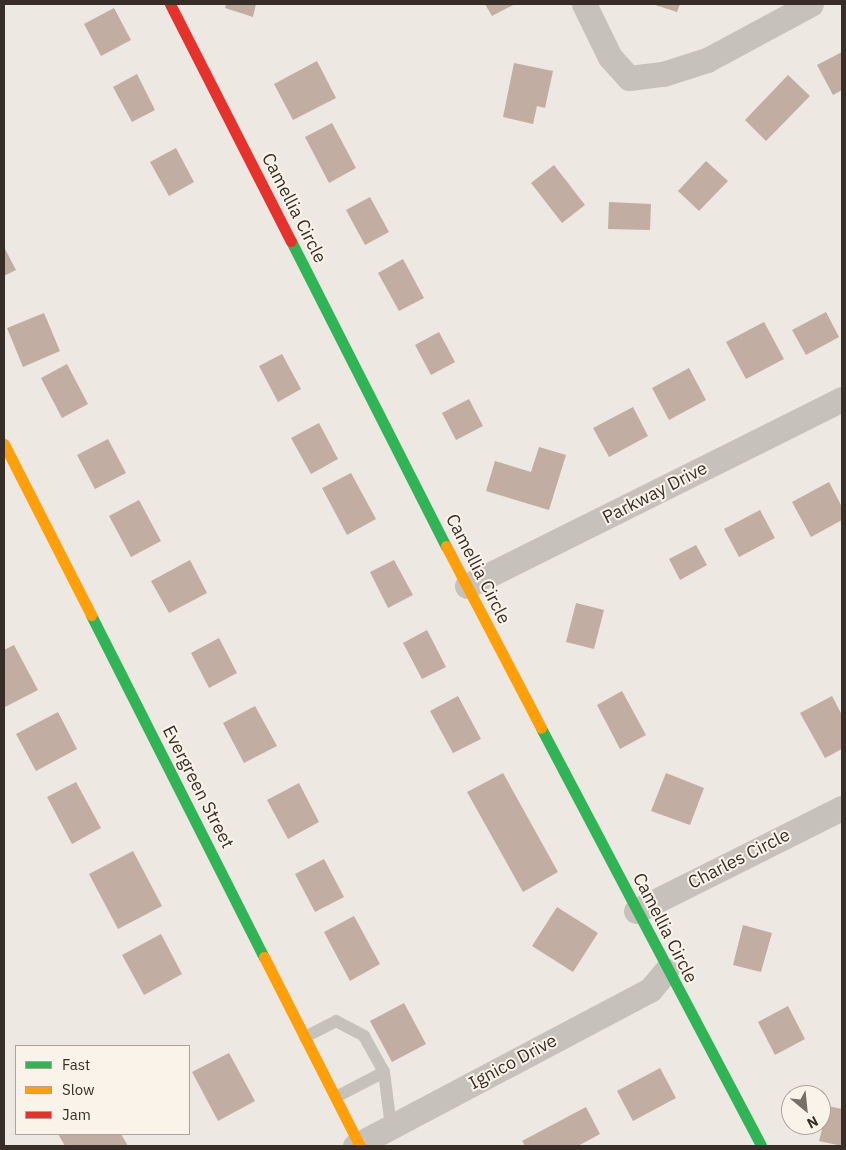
<!DOCTYPE html>
<html>
<head>
<meta charset="utf-8">
<style>
	body { margin:0 }
	#map { position:relative; width:846px; height:1150px; overflow:hidden; background:#eee8e2; font-family:"IBM Plex Sans",sans-serif }
	div>[style] { position:absolute }
	[style*='--x'] { left:calc(var(--x)*1px); top:calc(var(--y)*1px); width:calc(var(--w)*1px); rotate:calc(var(--a)*1deg) }
	.building>* { inset:0; background:#c2ada3 }
	.lane>* { height:12px; margin:-6px; padding:0 6px; transform-origin:6px; border-radius:6px; background:#c7c1bb }
	.street>* { height:25px; margin:-12.5px; padding:0 12.5px; transform-origin:12.5px; border-radius:12.5px; background:#c7c1bb }
	.fast>* { height:11px; margin:-5.5px; padding:0 5.5px; transform-origin:5.5px; border-radius:5.5px; background:#30b455 }
	.slow>* { height:11px; margin:-5.5px; padding:0 5.5px; transform-origin:5.5px; border-radius:5.5px; background:#ff9f0a }
	.jam>* { height:11px; margin:-5.5px; padding:0 5.5px; transform-origin:5.5px; border-radius:5.5px; background:#e5322d }
	span { translate:-50% -50%; white-space:nowrap; text-align:center; line-height:1.15; -webkit-text-stroke:4px #faf3e9; paint-order:stroke }
	.street-label { font-size:18px; color:#382e28 }
	.frame { position:absolute; inset:0; border:5px solid #382e28; pointer-events:none }
	.legend { position:absolute; left:15px; top:1045px; width:175px; height:90px; box-sizing:border-box; background:#faf3e9; border:1px solid #aca49c; margin:0; padding:6px 9px; list-style:none; font-size:15px; color:#382e28 }
	.legend li { display:flex; align-items:center; gap:10px; height:25px }
	.legend b { width:25px; border:1px solid #aca49c }
	.north { position:absolute; left:781px; top:1085px; width:50px; height:50px; box-sizing:border-box; background:#faf3e9; border:1px solid #aca49c; border-radius:50%; rotate:152deg; font-size:14px; font-weight:700; line-height:20px; text-align:center; color:#382e28 }
	.north::after { content:''; display:block; margin:auto; width:18px; height:22px; background:#786f69; clip-path:polygon(50% 0,100% 100%,50% 72%,0 100%) }
</style>
</head>
<body>
<div id="map">
	<div class="building">
		<i style="clip-path:polygon(226px 4px,256px 4px,253px 17px,225px 8px)"></i>
		<i style="clip-path:polygon(485px 4px,515px 4px,492px 16px)"></i>
		<i style="clip-path:polygon(652px 4px,680px 4px,677px 12px)"></i>
		<i style="clip-path:polygon(114px 8px,131px 40px,101px 56px,84px 24px)"></i>
		<i style="clip-path:polygon(842px 52px,842px 90px,833px 95px,817px 65px)"></i>
		<i style="clip-path:polygon(317px 61px,336px 98px,293px 120px,274px 84px)"></i>
		<i style="clip-path:polygon(514px 63px,553px 71px,545px 108px,537px 106px,533px 124px,503px 117px)"></i>
		<i style="clip-path:polygon(137px 74px,155px 110px,132px 122px,113px 87px)"></i>
		<i style="clip-path:polygon(788px 75px,810px 96px,766px 141px,745px 120px)"></i>
		<i style="clip-path:polygon(332px 123px,356px 168px,329px 183px,305px 137px)"></i>
		<i style="clip-path:polygon(176px 148px,194px 182px,169px 196px,150px 162px)"></i>
		<i style="clip-path:polygon(706px 161px,728px 181px,699px 211px,678px 191px)"></i>
		<i style="clip-path:polygon(554px 165px,585px 205px,562px 223px,531px 183px)"></i>
		<i style="clip-path:polygon(370px 197px,389px 232px,365px 245px,346px 210px)"></i>
		<i style="clip-path:polygon(609px 202px,651px 204px,650px 230px,608px 229px)"></i>
		<i style="clip-path:polygon(4px 247px,16px 270px,4px 276px)"></i>
		<i style="clip-path:polygon(403px 259px,424px 298px,399px 311px,378px 273px)"></i>
		<i style="clip-path:polygon(826px 312px,839px 337px,806px 355px,792px 330px)"></i>
		<i style="clip-path:polygon(44px 313px,60px 351px,23px 367px,7px 328px)"></i>
		<i style="clip-path:polygon(764px 322px,784px 359px,746px 379px,726px 342px)"></i>
		<i style="clip-path:polygon(439px 332px,455px 362px,431px 375px,415px 345px)"></i>
		<i style="clip-path:polygon(282px 354px,301px 389px,278px 402px,259px 366px)"></i>
		<i style="clip-path:polygon(67px 364px,88px 404px,62px 418px,41px 378px)"></i>
		<i style="clip-path:polygon(689px 368px,706px 400px,669px 420px,652px 388px)"></i>
		<i style="clip-path:polygon(469px 399px,483px 426px,456px 440px,442px 413px)"></i>
		<i style="clip-path:polygon(633px 407px,648px 436px,609px 457px,593px 428px)"></i>
		<i style="clip-path:polygon(319px 423px,338px 459px,311px 474px,291px 438px)"></i>
		<i style="clip-path:polygon(108px 439px,126px 473px,95px 489px,77px 455px)"></i>
		<i style="clip-path:polygon(539px 447px,566px 455px,549px 510px,486px 491px,495px 461px,531px 472px)"></i>
		<i style="clip-path:polygon(351px 473px,376px 519px,347px 535px,322px 488px)"></i>
		<i style="clip-path:polygon(829px 482px,842px 507px,842px 520px,811px 537px,792px 502px)"></i>
		<i style="clip-path:polygon(139px 500px,161px 541px,131px 557px,109px 516px)"></i>
		<i style="clip-path:polygon(760px 510px,775px 538px,739px 557px,724px 529px)"></i>
		<i style="clip-path:polygon(696px 545px,707px 565px,680px 580px,669px 559px)"></i>
		<i style="clip-path:polygon(190px 560px,207px 593px,169px 613px,151px 581px)"></i>
		<i style="clip-path:polygon(394px 560px,413px 595px,388px 608px,370px 572px)"></i>
		<i style="clip-path:polygon(576px 603px,604px 610px,594px 649px,566px 642px)"></i>
		<i style="clip-path:polygon(427px 630px,446px 667px,422px 679px,403px 643px)"></i>
		<i style="clip-path:polygon(219px 638px,237px 673px,209px 688px,191px 653px)"></i>
		<i style="clip-path:polygon(14px 645px,38px 690px,5px 707px,4px 650px)"></i>
		<i style="clip-path:polygon(622px 691px,646px 735px,620px 749px,597px 705px)"></i>
		<i style="clip-path:polygon(458px 696px,481px 739px,453px 753px,430px 711px)"></i>
		<i style="clip-path:polygon(832px 696px,842px 715px,842px 749px,825px 758px,800px 713px)"></i>
		<i style="clip-path:polygon(255px 706px,277px 746px,244px 763px,223px 723px)"></i>
		<i style="clip-path:polygon(58px 712px,77px 749px,36px 771px,16px 734px)"></i>
		<i style="clip-path:polygon(503px 773px,558px 872px,523px 892px,467px 792px)"></i>
		<i style="clip-path:polygon(666px 773px,704px 788px,690px 825px,651px 811px)"></i>
		<i style="clip-path:polygon(76px 782px,101px 828px,72px 844px,47px 797px)"></i>
		<i style="clip-path:polygon(299px 783px,319px 822px,288px 839px,267px 800px)"></i>
		<i style="clip-path:polygon(133px 851px,162px 906px,118px 929px,89px 874px)"></i>
		<i style="clip-path:polygon(324px 859px,344px 897px,315px 912px,295px 874px)"></i>
		<i style="clip-path:polygon(557px 907px,598px 933px,573px 972px,532px 946px)"></i>
		<i style="clip-path:polygon(354px 916px,380px 964px,350px 981px,324px 932px)"></i>
		<i style="clip-path:polygon(743px 925px,772px 933px,761px 972px,733px 965px)"></i>
		<i style="clip-path:polygon(161px 934px,182px 974px,144px 995px,122px 955px)"></i>
		<i style="clip-path:polygon(404px 1003px,426px 1044px,392px 1062px,370px 1021px)"></i>
		<i style="clip-path:polygon(788px 1006px,805px 1039px,775px 1055px,758px 1022px)"></i>
		<i style="clip-path:polygon(229px 1053px,255px 1101px,218px 1121px,192px 1072px)"></i>
		<i style="clip-path:polygon(660px 1068px,676px 1098px,633px 1121px,617px 1091px)"></i>
		<i style="clip-path:polygon(828px 1106px,842px 1109px,842px 1146px,819px 1141px)"></i>
		<i style="clip-path:polygon(586px 1107px,600px 1134px,578px 1146px,525px 1146px,522px 1141px)"></i>
		<i style="clip-path:polygon(58px 1134px,121px 1134px,128px 1146px,65px 1146px)"></i>
	</div>
	<div class="lane">
		<i style="--x:305;--y:1037;--w:35;--a:-27"></i>
		<i style="--x:336;--y:1021;--w:32;--a:28"></i>
		<i style="--x:364;--y:1036;--w:41;--a:60.9"></i>
		<i style="--x:384;--y:1072;--w:55;--a:82.7"></i>
		<i style="--x:336;--y:1097;--w:54;--a:-27.5"></i>
	</div>
	<div class="street">
		<i style="--x:584;--y:4;--w:59;--a:63.9"></i>
		<i style="--x:610;--y:57;--w:28;--a:48"></i>
		<i style="--x:629;--y:78;--w:34;--a:-7"></i>
		<i style="--x:663;--y:74;--w:46;--a:-17.7"></i>
		<i style="--x:707;--y:60;--w:118;--a:-28.3"></i>
		<i style="--x:467;--y:586;--w:419;--a:-26.5"></i>
		<i style="--x:636;--y:911;--w:230;--a:-26.6"></i>
		<i style="--x:355;--y:1146;--w:334;--a:-27.9"></i>
		<i style="--x:650;--y:990;--w:25;--a:-50"></i>
	</div>
	<div class="fast">
		<i style="--x:291;--y:241;--w:342;--a:63.1"></i>
		<i style="--x:91;--y:615;--w:383;--a:63.2"></i>
		<i style="--x:541;--y:728;--w:472;--a:62.2"></i>
	</div>
	<div class="slow">
		<i style="--x:4;--y:444;--w:192;--a:63"></i>
		<i style="--x:446;--y:546;--w:205;--a:62.4"></i>
		<i style="--x:264;--y:957;--w:212;--a:63.1"></i>
	</div>
	<div class="jam">
		<i style="--x:170;--y:4;--w:266;--a:63"></i>
	</div>
	<div class="street-label">
		<span style="left:294px;top:208px;rotate:63deg">Camellia Circle</span>
		<span style="left:655px;top:493px;rotate:-27deg">Parkway Drive</span>
		<span style="left:478px;top:569px;rotate:63deg">Camellia Circle</span>
		<span style="left:198px;top:787px;rotate:63deg">Evergreen Street</span>
		<span style="left:739px;top:859px;rotate:-27deg">Charles Circle</span>
		<span style="left:665px;top:928px;rotate:63deg">Camellia Circle</span>
		<span style="left:513px;top:1062px;rotate:-28deg">Ignico Drive</span>
	</div>
	<div class="frame"></div>
	<ul class="legend">
	<li><b style="height:6px;background:#30b455"></b>Fast</li>
	<li><b style="height:6px;background:#ff9f0a"></b>Slow</li>
	<li><b style="height:6px;background:#e5322d"></b>Jam</li>
	</ul>
	<div class="north">N</div>
</div>
</body>
</html>
